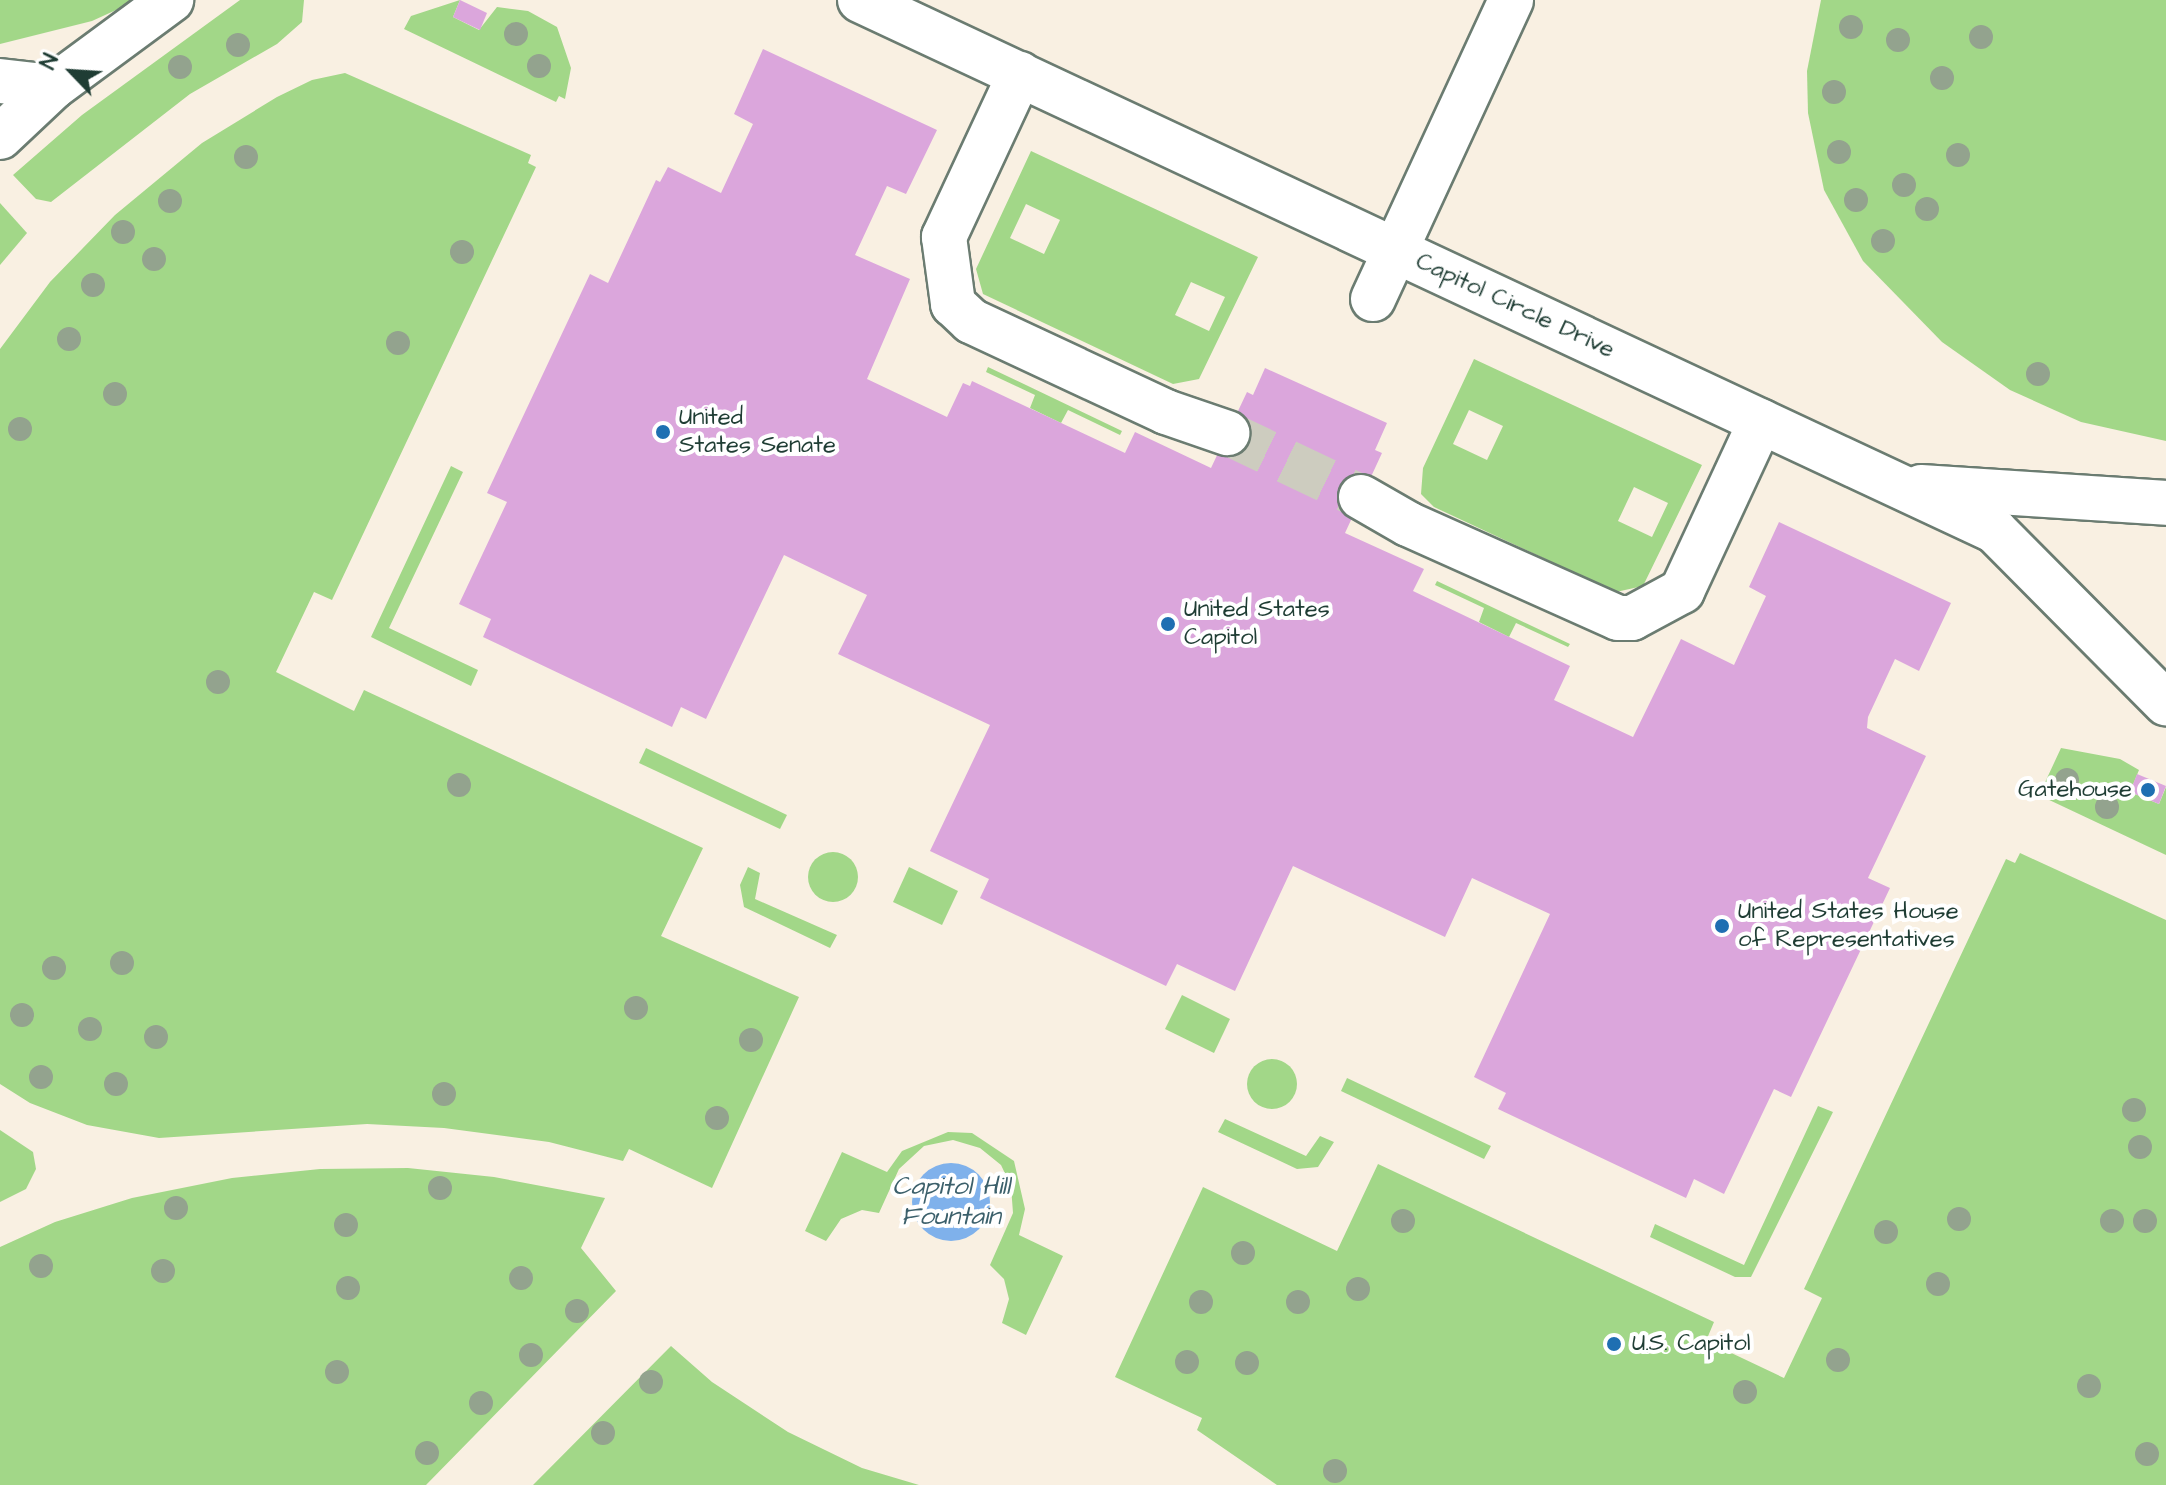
<!DOCTYPE html>
<html>
<head>
<meta charset="utf-8">
<style>
	body { margin:0 }
	#map { position:relative; width:2166px; height:1485px; overflow:hidden; background:#f9f0e2; font-family:"Architects Daughter",sans-serif }
	div>[style] { position:absolute }
	[style*='--x'] { left:calc(var(--x)*1px); top:calc(var(--y)*1px); width:calc(var(--w)*1px); rotate:calc(var(--a)*1deg) }
	.green>* { inset:0; background:#a2d788 }
	.round { border-radius:50% }
	.water>* { inset:0; background:#7fb1eb }
	.building>* { inset:0; background:#dba6dc }
	.minor-tunnel>* { height:44px; margin-top:-22px; transform-origin:0; background:repeating-linear-gradient(90deg,#cdccbf 0 44px,transparent 0 66px) }
	.roads { filter:drop-shadow(2px 0 #6b7c71) drop-shadow(-2px 0 #6b7c71) drop-shadow(0 2px #6b7c71) drop-shadow(0 -2px #6b7c71) }
	.minor>* { height:44px; margin:-22px; padding:0 22px; transform-origin:22px; border-radius:22px; background:#fff }
	.trees>* { width:24px; height:24px; margin:-12px; border-radius:50%; background:#93a38e }
	.dots>* { width:22px; height:22px; translate:-50% -50%; box-sizing:border-box; border:4px solid #fff; border-radius:50% }
	span { translate:-50% -50%; white-space:nowrap; text-align:center; line-height:1.15; -webkit-text-stroke:8px #fff; paint-order:stroke }
	.street-label { font-size:24px; color:#1f3d34 }
	.poi-label { font-size:24px; color:#1f3d34 }
	.left { translate:0 -50%; text-align:left }
	.right { translate:-100% -50%; text-align:right }
	.water-label { font-size:26px; color:#3c606b; font-style:italic }
	.north { position:absolute; left:32px; top:32px; width:80px; height:80px; -webkit-text-stroke:6px #fff; paint-order:stroke; rotate:295deg; font-size:22px; font-weight:700; line-height:32px; text-align:center; color:#1f3d34 }
	.north::after { content:''; display:block; margin:auto; width:28px; height:36px; background:#1f3d34; clip-path:polygon(50% 0,100% 100%,50% 72%,0 100%) }
</style>
</head>
<body>
<div id="map">
	<div class="green">
		<i style="clip-path:polygon(0 0,138px 0,92px 21px,0 44px)"></i>
		<i style="clip-path:polygon(240px 0,304px 0,302px 22px,277px 44px,190px 94px,51px 202px,36px 199px,13px 175px,82px 115px)"></i>
		<i style="clip-path:polygon(460px 0,453px 17px,479px 30px,497px 7px,528px 11px,557px 27px,571px 68px,565px 99px,559px 96px,556px 102px,404px 29px,411px 16px)"></i>
		<i style="clip-path:polygon(1821px 0,2166px 0,2166px 441px,2081px 422px,2010px 390px,1942px 342px,1863px 261px,1824px 190px,1808px 113px,1807px 71px)"></i>
		<i style="clip-path:polygon(345px 73px,531px 155px,528px 163px,536px 167px,332px 600px,314px 592px,276px 672px,354px 711px,364px 690px,703px 848px,661px 936px,799px 997px,712px 1188px,629px 1149px,623px 1161px,549px 1142px,444px 1128px,367px 1124px,159px 1138px,87px 1125px,30px 1103px,0 1084px,0 349px,50px 282px,115px 215px,202px 143px,277px 97px,312px 80px)"></i>
		<i style="clip-path:polygon(evenodd,1031px 151px,1258px 257px,1199px 379px,1173px 384px,983px 294px,976px 269px,1031px 151px,1026px 204px,1060px 220px,1044px 254px,1010px 238px,1026px 204px,1031px 151px,1191px 282px,1225px 297px,1209px 331px,1175px 315px,1191px 282px)"></i>
		<i style="clip-path:polygon(0 203px,27px 233px,0 265px)"></i>
		<i style="clip-path:polygon(evenodd,1474px 359px,1702px 465px,1643px 586px,1616px 592px,1434px 507px,1421px 494px,1423px 468px,1474px 359px,1469px 410px,1503px 426px,1487px 460px,1453px 444px,1469px 410px,1474px 359px,1634px 487px,1668px 503px,1652px 537px,1618px 521px,1634px 487px)"></i>
		<i style="clip-path:polygon(988px 367px,1122px 431px,1120px 435px,1068px 410px,1061px 423px,1030px 408px,1035px 395px,986px 372px)"></i>
		<i style="clip-path:polygon(451px 466px,463px 472px,389px 628px,478px 670px,471px 686px,371px 637px)"></i>
		<i style="clip-path:polygon(1437px 581px,1570px 644px,1568px 647px,1516px 623px,1509px 637px,1479px 622px,1484px 608px,1435px 585px)"></i>
		<i style="clip-path:polygon(646px 748px,787px 815px,780px 829px,639px 763px)"></i>
		<i style="clip-path:polygon(2061px 748px,2120px 759px,2139px 770px,2130px 792px,2159px 804px,2166px 787px,2166px 855px,2045px 798px,2041px 791px)"></i>
		<i class="round" style="left:808px;top:852px;width:50px;height:50px"></i>
		<i style="clip-path:polygon(2020px 853px,2166px 920px,2166px 1485px,1277px 1485px,1197px 1430px,1202px 1418px,1115px 1377px,1203px 1187px,1337px 1251px,1378px 1164px,1714px 1322px,1706px 1341px,1784px 1378px,1822px 1298px,1804px 1289px,2006px 859px,2015px 863px)"></i>
		<i style="clip-path:polygon(748px 867px,760px 873px,755px 899px,837px 935px,830px 948px,744px 907px,740px 885px)"></i>
		<i style="clip-path:polygon(909px 867px,958px 891px,942px 925px,893px 902px)"></i>
		<i style="clip-path:polygon(1182px 995px,1230px 1019px,1214px 1053px,1165px 1029px)"></i>
		<i class="round" style="left:1247px;top:1059px;width:50px;height:50px"></i>
		<i style="clip-path:polygon(1347px 1078px,1491px 1146px,1484px 1159px,1341px 1091px)"></i>
		<i style="clip-path:polygon(1818px 1106px,1833px 1112px,1751px 1277px,1735px 1277px,1650px 1237px,1655px 1224px,1744px 1265px)"></i>
		<i style="clip-path:polygon(1225px 1119px,1306px 1156px,1320px 1136px,1334px 1142px,1318px 1167px,1297px 1169px,1218px 1132px)"></i>
		<i style="clip-path:polygon(0 1130px,33px 1152px,36px 1169px,26px 1189px,0 1202px)"></i>
		<i style="clip-path:polygon(948px 1132px,972px 1133px,1014px 1161px,1025px 1209px,1019px 1235px,1063px 1256px,1026px 1335px,1002px 1323px,1009px 1299px,1004px 1279px,990px 1265px,1013px 1213px,1011px 1186px,1001px 1165px,980px 1148px,953px 1140px,924px 1146px,899px 1169px,879px 1213px,862px 1210px,841px 1219px,826px 1241px,805px 1231px,842px 1152px,887px 1172px,902px 1151px)"></i>
		<i style="clip-path:polygon(408px 1168px,494px 1177px,605px 1198px,581px 1248px,616px 1291px,426px 1485px,0 1485px,0 1247px,55px 1222px,132px 1198px,232px 1178px,320px 1169px)"></i>
		<i style="clip-path:polygon(671px 1346px,712px 1382px,788px 1432px,862px 1468px,919px 1485px,533px 1485px)"></i>
	</div>
	<div class="water">
		<i class="round" style="left:912px;top:1163px;width:78px;height:78px"></i>
	</div>
	<div class="building">
		<i style="clip-path:polygon(460px 0,487px 13px,480px 30px,453px 17px)"></i>
		<i style="clip-path:polygon(763px 49px,937px 130px,906px 194px,887px 186px,855px 255px,910px 279px,867px 379px,947px 417px,963px 383px,970px 386px,972px 381px,1125px 453px,1135px 432px,1211px 468px,1247px 392px,1253px 395px,1265px 368px,1387px 423px,1375px 450px,1382px 453px,1345px 533px,1424px 569px,1413px 591px,1570px 666px,1554px 700px,1633px 737px,1681px 639px,1734px 665px,1766px 596px,1749px 587px,1779px 522px,1951px 603px,1919px 671px,1895px 659px,1868px 717px,1867px 728px,1926px 756px,1868px 878px,1890px 888px,1791px 1097px,1774px 1089px,1724px 1194px,1694px 1179px,1686px 1198px,1498px 1109px,1506px 1093px,1474px 1077px,1550px 914px,1472px 878px,1445px 937px,1293px 866px,1235px 991px,1177px 964px,1166px 986px,980px 898px,989px 879px,930px 851px,990px 725px,838px 654px,867px 595px,784px 555px,706px 719px,681px 707px,672px 727px,483px 637px,491px 619px,459px 604px,507px 502px,487px 493px,590px 274px,608px 283px,656px 180px,660px 182px,668px 167px,721px 193px,753px 124px,734px 114px)"></i>
		<i style="clip-path:polygon(2137px 774px,2166px 786px,2159px 804px,2130px 792px)"></i>
	</div>
	<div class="minor-tunnel">
		<i style="--x:1227;--y:433;--w:148;--a:25.5"></i>
	</div>
	<div class="roads">
		<div class="minor">
			<i style="--x:860;--y:0;--w:1253;--a:25.07"></i>
			<i style="--x:1995;--y:531;--w:243;--a:45.2"></i>
			<i style="--x:1020;--y:74;--w:180;--a:115"></i>
			<i style="--x:944;--y:237;--w:68;--a:82.3"></i>
			<i style="--x:953;--y:304;--w:25;--a:43"></i>
			<i style="--x:971;--y:321;--w:215;--a:25"></i>
			<i style="--x:1166;--y:412;--w:65;--a:19"></i>
			<i style="--x:0;--y:81;--w:53;--a:6.5"></i>
			<i style="--x:0;--y:137;--w:73;--a:-43.3"></i>
			<i style="--x:53;--y:87;--w:147;--a:-36.4"></i>
			<i style="--x:1373;--y:299;--w:329;--a:-65.2"></i>
			<i style="--x:1921;--y:487;--w:246;--a:3.7"></i>
			<i style="--x:1361;--y:497;--w:54;--a:29.9"></i>
			<i style="--x:1408;--y:524;--w:230;--a:24.1"></i>
			<i style="--x:1618;--y:618;--w:14;--a:0"></i>
			<i style="--x:1632;--y:618;--w:57;--a:-28.4"></i>
			<i style="--x:1682;--y:591;--w:187;--a:-65.1"></i>
		</div>
	</div>
	<div class="trees">
		<i style="left:1851px;top:27px"></i>
		<i style="left:516px;top:34px"></i>
		<i style="left:1981px;top:37px"></i>
		<i style="left:1898px;top:40px"></i>
		<i style="left:238px;top:45px"></i>
		<i style="left:539px;top:66px"></i>
		<i style="left:180px;top:67px"></i>
		<i style="left:1942px;top:78px"></i>
		<i style="left:1834px;top:92px"></i>
		<i style="left:1839px;top:152px"></i>
		<i style="left:1958px;top:155px"></i>
		<i style="left:246px;top:157px"></i>
		<i style="left:1904px;top:185px"></i>
		<i style="left:1856px;top:200px"></i>
		<i style="left:170px;top:201px"></i>
		<i style="left:1927px;top:209px"></i>
		<i style="left:123px;top:232px"></i>
		<i style="left:1883px;top:241px"></i>
		<i style="left:462px;top:252px"></i>
		<i style="left:154px;top:259px"></i>
		<i style="left:93px;top:285px"></i>
		<i style="left:69px;top:339px"></i>
		<i style="left:398px;top:343px"></i>
		<i style="left:2038px;top:374px"></i>
		<i style="left:115px;top:394px"></i>
		<i style="left:20px;top:429px"></i>
		<i style="left:218px;top:682px"></i>
		<i style="left:2067px;top:780px"></i>
		<i style="left:459px;top:785px"></i>
		<i style="left:2107px;top:807px"></i>
		<i style="left:122px;top:963px"></i>
		<i style="left:54px;top:968px"></i>
		<i style="left:636px;top:1008px"></i>
		<i style="left:22px;top:1015px"></i>
		<i style="left:90px;top:1029px"></i>
		<i style="left:156px;top:1037px"></i>
		<i style="left:751px;top:1040px"></i>
		<i style="left:41px;top:1077px"></i>
		<i style="left:116px;top:1084px"></i>
		<i style="left:444px;top:1094px"></i>
		<i style="left:2134px;top:1110px"></i>
		<i style="left:717px;top:1118px"></i>
		<i style="left:2140px;top:1147px"></i>
		<i style="left:440px;top:1188px"></i>
		<i style="left:176px;top:1208px"></i>
		<i style="left:1959px;top:1219px"></i>
		<i style="left:1403px;top:1221px"></i>
		<i style="left:2112px;top:1221px"></i>
		<i style="left:2145px;top:1221px"></i>
		<i style="left:346px;top:1225px"></i>
		<i style="left:1886px;top:1232px"></i>
		<i style="left:1243px;top:1253px"></i>
		<i style="left:41px;top:1266px"></i>
		<i style="left:163px;top:1271px"></i>
		<i style="left:521px;top:1278px"></i>
		<i style="left:1938px;top:1284px"></i>
		<i style="left:348px;top:1288px"></i>
		<i style="left:1358px;top:1289px"></i>
		<i style="left:1201px;top:1302px"></i>
		<i style="left:1298px;top:1302px"></i>
		<i style="left:577px;top:1311px"></i>
		<i style="left:531px;top:1355px"></i>
		<i style="left:1838px;top:1360px"></i>
		<i style="left:1187px;top:1362px"></i>
		<i style="left:1247px;top:1363px"></i>
		<i style="left:337px;top:1372px"></i>
		<i style="left:651px;top:1382px"></i>
		<i style="left:2089px;top:1386px"></i>
		<i style="left:1745px;top:1392px"></i>
		<i style="left:481px;top:1403px"></i>
		<i style="left:603px;top:1433px"></i>
		<i style="left:427px;top:1453px"></i>
		<i style="left:2147px;top:1454px"></i>
		<i style="left:1335px;top:1471px"></i>
	</div>
	<div class="dots">
		<i style="left:663px;top:432px;background:#1f6fb2"></i>
		<i style="left:1168px;top:624px;background:#1f6fb2"></i>
		<i style="left:2148px;top:790px;background:#1f6fb2"></i>
		<i style="left:1722px;top:926px;background:#1f6fb2"></i>
		<i style="left:1614px;top:1344px;background:#1f6fb2"></i>
	</div>
	<div class="street-label">
		<span style="left:1515px;top:306px;rotate:25deg">Capitol Circle Drive</span>
	</div>
	<div class="poi-label">
		<span class="left" style="left:679px;top:432px">United<br>States Senate</span>
		<span class="left" style="left:1184px;top:624px">United States<br>Capitol</span>
		<span class="right" style="left:2132px;top:790px">Gatehouse</span>
		<span class="left" style="left:1738px;top:926px">United States House<br>of Representatives</span>
		<span class="left" style="left:1632px;top:1344px">U.S. Capitol</span>
	</div>
	<div class="water-label">
		<span style="left:951px;top:1202px">Capitol Hill<br>Fountain</span>
	</div>
	<div class="north">N</div>
</div>
</body>
</html>
